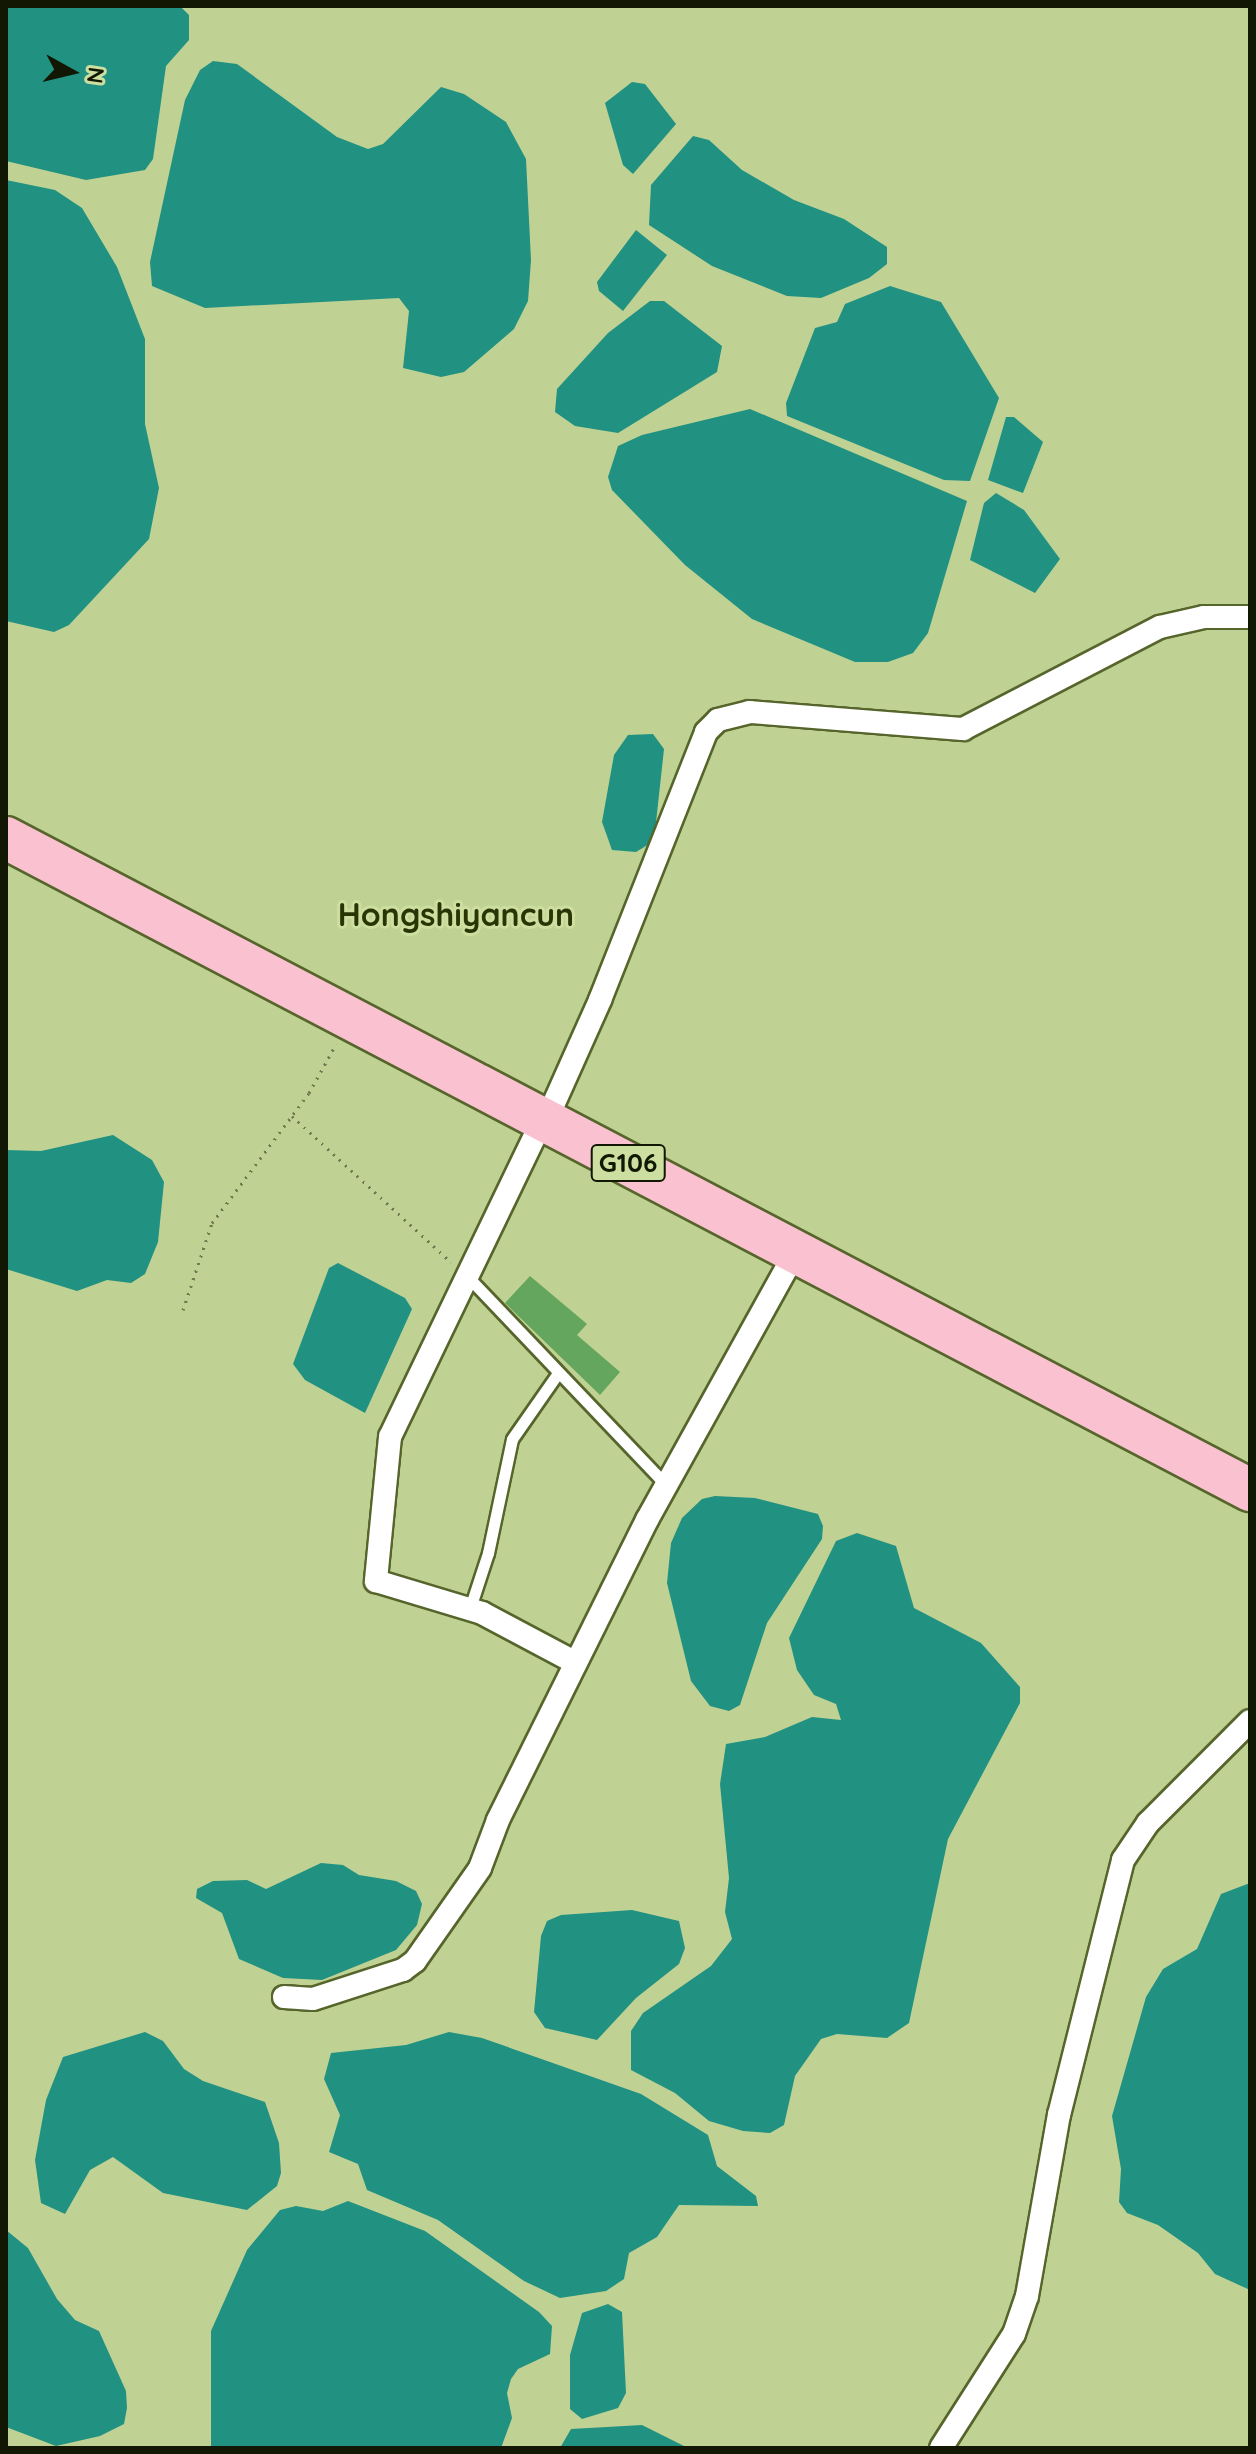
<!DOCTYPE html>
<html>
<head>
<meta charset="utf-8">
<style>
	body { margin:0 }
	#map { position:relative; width:1256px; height:2454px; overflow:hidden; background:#bfd293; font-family:Quicksand,sans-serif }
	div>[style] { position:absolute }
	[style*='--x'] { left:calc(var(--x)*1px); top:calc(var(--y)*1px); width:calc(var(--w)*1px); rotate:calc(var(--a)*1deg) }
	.water>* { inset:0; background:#219182 }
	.building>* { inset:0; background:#65a65e }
	.path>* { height:3px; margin-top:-1.5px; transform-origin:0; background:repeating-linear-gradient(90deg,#6e7b50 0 2px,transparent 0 8px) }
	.roads { filter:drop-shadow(2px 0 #56652b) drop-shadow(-2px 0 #56652b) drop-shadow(0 2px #56652b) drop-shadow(0 -2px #56652b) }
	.lane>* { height:11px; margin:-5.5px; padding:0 5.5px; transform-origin:5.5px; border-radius:5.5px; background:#fff }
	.street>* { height:22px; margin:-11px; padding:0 11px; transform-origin:11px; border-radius:11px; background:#fff }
	.highway>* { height:42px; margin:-21px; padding:0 21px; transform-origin:21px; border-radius:21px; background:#fac2d0 }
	span { translate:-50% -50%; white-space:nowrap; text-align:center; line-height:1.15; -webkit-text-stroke:6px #ccdfa0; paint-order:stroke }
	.shield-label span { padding:2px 6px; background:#ccdfa0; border:2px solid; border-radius:6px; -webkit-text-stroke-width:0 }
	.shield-label { font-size:26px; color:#111702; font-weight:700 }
	.quarter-label { font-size:32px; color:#2a3506; font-weight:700 }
	.frame { position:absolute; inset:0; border:8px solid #111702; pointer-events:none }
	.north { position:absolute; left:32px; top:32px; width:80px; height:80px; -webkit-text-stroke:6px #ccdfa0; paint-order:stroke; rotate:98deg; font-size:22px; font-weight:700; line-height:32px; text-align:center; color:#111702 }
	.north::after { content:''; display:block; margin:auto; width:28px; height:36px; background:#111702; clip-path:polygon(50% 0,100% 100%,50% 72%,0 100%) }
</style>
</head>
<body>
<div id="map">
	<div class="water">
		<i style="clip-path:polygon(6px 6px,180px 6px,189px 15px,189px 40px,166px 66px,153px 159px,145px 170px,86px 180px,6px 161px)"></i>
		<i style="clip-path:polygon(213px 61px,237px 64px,337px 137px,368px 149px,383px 144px,441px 87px,464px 94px,506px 122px,526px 159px,531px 260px,528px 301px,514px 329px,464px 372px,441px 377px,403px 368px,409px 311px,399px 298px,205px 308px,152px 286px,150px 262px,185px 100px,200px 70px)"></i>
		<i style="clip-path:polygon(632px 82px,645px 84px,676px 124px,633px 174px,623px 165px,605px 103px)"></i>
		<i style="clip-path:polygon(693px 136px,709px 140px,742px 170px,794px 200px,844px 219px,887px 247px,887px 264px,869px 278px,821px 298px,787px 296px,712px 266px,649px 225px,651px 185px)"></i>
		<i style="clip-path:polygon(6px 180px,55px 190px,82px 208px,117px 267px,145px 339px,145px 424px,159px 488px,149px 539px,69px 625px,54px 632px,6px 621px)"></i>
		<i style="clip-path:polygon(636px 230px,667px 255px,623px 311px,599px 291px,597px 282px)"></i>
		<i style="clip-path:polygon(890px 286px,941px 302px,999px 398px,970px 481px,944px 480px,787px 416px,786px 403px,815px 328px,837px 322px,845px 304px)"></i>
		<i style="clip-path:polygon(650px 301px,664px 301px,722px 346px,717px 372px,618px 433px,575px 426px,555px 412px,557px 389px,608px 333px)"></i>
		<i style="clip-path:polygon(750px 409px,967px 501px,928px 633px,913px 653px,888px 662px,855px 662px,752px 619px,685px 565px,612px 490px,608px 477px,618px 446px,642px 435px)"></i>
		<i style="clip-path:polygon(1006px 417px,1014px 417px,1043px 442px,1023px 493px,988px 480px)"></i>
		<i style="clip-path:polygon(996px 493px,1024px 510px,1060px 559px,1035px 593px,970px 560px,984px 503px)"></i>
		<i style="clip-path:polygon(653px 734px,664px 749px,654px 841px,636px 852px,612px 850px,602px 822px,614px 755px,628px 735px)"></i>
		<i style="clip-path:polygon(113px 1135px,152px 1160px,164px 1182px,158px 1242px,145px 1274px,131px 1283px,107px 1280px,77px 1291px,6px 1269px,6px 1150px,41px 1151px)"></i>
		<i style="clip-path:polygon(338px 1263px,405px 1298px,412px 1309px,365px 1413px,305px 1380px,293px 1364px,329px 1268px)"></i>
		<i style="clip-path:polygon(715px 1496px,755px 1498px,818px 1514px,823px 1526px,822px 1539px,767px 1623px,740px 1705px,729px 1711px,710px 1706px,691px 1681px,667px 1583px,671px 1543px,682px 1518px,702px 1499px)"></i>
		<i style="clip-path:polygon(857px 1533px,896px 1546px,914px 1608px,981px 1643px,1020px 1687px,1020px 1703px,948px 1839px,909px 2023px,887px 2038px,837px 2034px,821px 2039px,795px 2076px,784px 2125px,770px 2133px,743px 2131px,709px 2121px,675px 2093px,631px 2070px,631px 2031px,643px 2013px,711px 1966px,732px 1939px,725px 1912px,729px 1878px,720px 1784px,726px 1744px,765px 1737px,812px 1717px,841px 1720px,836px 1704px,814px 1695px,797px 1670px,789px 1638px,836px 1541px)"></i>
		<i style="clip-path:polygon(321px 1863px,343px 1865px,359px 1875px,396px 1881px,416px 1891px,422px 1904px,417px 1925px,396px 1950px,322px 1980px,283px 1978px,239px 1959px,222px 1913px,196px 1898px,197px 1889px,213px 1881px,247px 1880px,266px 1889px)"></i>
		<i style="clip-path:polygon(1250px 1883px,1250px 2290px,1215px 2274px,1198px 2253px,1158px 2225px,1127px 2213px,1119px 2202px,1121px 2169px,1112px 2116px,1146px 1997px,1163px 1969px,1197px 1949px,1221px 1894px)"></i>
		<i style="clip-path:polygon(632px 1910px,679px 1921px,685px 1948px,679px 1964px,636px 1998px,597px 2040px,545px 2028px,534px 2012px,541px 1936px,547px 1921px,561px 1915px)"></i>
		<i style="clip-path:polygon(145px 2032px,163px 2041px,184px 2069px,203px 2081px,265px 2102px,279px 2143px,281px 2173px,277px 2186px,247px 2210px,163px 2193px,113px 2157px,90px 2170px,65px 2214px,41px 2203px,35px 2160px,46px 2100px,63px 2057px)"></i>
		<i style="clip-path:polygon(449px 2032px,482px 2038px,641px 2094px,708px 2135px,717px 2166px,756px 2196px,758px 2206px,679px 2205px,657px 2237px,629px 2253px,624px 2279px,606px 2291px,560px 2298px,524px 2281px,438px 2220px,367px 2190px,358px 2164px,329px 2152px,340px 2115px,324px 2079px,331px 2053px,406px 2045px)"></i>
		<i style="clip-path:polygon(348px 2201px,425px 2231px,539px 2312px,552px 2326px,550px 2354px,518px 2369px,511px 2379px,507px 2393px,512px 2418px,501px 2448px,211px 2448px,211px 2331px,247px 2250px,280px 2210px,296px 2206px,323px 2211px)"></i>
		<i style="clip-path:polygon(6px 2230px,28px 2248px,57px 2299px,75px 2320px,99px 2331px,126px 2391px,127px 2408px,124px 2424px,100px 2436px,56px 2446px,6px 2427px)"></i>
		<i style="clip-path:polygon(608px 2304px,622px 2312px,626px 2393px,618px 2408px,582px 2419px,570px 2409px,570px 2355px,582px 2313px)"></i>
		<i style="clip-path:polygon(642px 2425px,688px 2448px,560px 2448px,571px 2429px)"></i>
	</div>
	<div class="building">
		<i style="clip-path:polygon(530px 1276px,587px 1324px,577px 1335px,620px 1372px,600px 1395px,505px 1303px)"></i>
	</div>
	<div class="path">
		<i style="--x:292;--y:1116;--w:216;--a:42.6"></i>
		<i style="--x:183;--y:1310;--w:92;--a:-71.6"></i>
		<i style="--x:212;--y:1223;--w:162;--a:-53.3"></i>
		<i style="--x:309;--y:1093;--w:56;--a:-61.1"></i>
	</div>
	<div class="roads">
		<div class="lane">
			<i style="--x:469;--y:1278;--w:286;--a:46.4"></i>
			<i style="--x:470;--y:1608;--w:58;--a:-71.9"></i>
			<i style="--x:488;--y:1553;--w:116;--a:-78.1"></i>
			<i style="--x:512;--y:1439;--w:80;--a:-55.1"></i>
		</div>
		<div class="street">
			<i style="--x:543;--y:1119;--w:353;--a:115.7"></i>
			<i style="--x:390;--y:1437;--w:145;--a:95.6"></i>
			<i style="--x:376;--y:1581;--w:111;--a:16.8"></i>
			<i style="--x:482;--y:1613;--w:106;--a:28"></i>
			<i style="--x:546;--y:1121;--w:133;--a:-65.9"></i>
			<i style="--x:600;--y:1000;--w:288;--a:-68.4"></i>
			<i style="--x:706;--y:732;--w:17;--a:-45"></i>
			<i style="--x:718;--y:720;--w:33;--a:-14"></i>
			<i style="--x:750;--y:712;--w:214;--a:4.6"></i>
			<i style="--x:963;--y:729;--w:222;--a:-27.4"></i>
			<i style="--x:1160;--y:627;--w:45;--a:-12.8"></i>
			<i style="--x:1204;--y:617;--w:46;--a:0"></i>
			<i style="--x:284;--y:1997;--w:29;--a:4"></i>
			<i style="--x:313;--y:1999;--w:95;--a:-17.9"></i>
			<i style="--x:403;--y:1970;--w:15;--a:-37"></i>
			<i style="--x:415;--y:1961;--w:113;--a:-55"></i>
			<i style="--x:480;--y:1868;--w:51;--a:-69.4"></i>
			<i style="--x:498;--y:1820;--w:335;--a:-63.6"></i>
			<i style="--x:647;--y:1520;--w:308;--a:-61"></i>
			<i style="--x:941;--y:2448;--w:135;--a:-57.4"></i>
			<i style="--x:1014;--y:2334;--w:40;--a:-71.1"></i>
			<i style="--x:1027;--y:2296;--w:184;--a:-80"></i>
			<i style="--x:1059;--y:2115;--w:263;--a:-75.9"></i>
			<i style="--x:1123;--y:1860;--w:45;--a:-56"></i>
			<i style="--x:1148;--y:1823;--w:144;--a:-45"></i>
		</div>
		<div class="highway">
			<i style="--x:6;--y:838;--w:1405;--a:27.66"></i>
		</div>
	</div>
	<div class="shield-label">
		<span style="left:628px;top:1163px">G106</span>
	</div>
	<div class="quarter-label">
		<span style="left:456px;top:914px">Hongshiyancun</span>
	</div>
	<div class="frame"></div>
	<div class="north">N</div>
</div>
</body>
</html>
